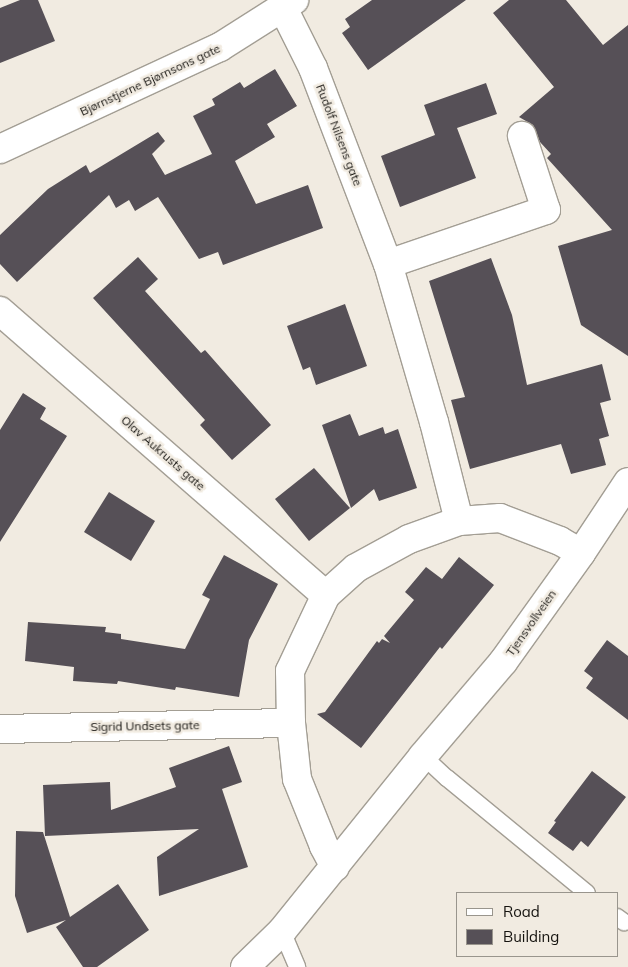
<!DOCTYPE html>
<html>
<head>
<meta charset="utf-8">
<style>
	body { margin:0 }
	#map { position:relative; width:628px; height:967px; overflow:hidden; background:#f1ebe1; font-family:Mulish,sans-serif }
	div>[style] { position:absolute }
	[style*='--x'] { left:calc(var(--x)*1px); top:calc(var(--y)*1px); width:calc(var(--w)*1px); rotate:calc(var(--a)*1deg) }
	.building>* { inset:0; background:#565057 }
	.roads { filter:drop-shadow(1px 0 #a39e94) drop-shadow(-1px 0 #a39e94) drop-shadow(0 1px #a39e94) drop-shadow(0 -1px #a39e94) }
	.service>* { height:16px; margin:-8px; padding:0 8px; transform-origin:8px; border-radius:8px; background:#fff }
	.minor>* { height:28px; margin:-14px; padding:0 14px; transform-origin:14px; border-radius:14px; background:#fff }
	.tertiary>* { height:28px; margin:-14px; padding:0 14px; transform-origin:14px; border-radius:14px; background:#fff }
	span { translate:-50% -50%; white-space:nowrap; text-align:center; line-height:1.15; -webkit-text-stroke:5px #f1ebe1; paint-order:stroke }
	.street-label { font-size:12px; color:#15130f }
	.legend { position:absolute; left:456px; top:892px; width:162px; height:65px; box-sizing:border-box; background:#f1ebe1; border:1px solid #99958d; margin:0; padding:6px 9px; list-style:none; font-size:15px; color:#15130f }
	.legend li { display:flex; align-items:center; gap:10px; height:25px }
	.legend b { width:25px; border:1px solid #99958d }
</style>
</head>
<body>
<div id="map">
	<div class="building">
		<i style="clip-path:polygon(20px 0,38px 0,55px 41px,0 63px,0 8px)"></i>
		<i style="clip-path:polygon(372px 0,466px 0,368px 70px,342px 33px,350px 27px,345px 19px)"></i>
		<i style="clip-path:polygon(509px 0,566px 0,603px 45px,628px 25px,628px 356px,581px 325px,558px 246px,612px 230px,547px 158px,551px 154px,540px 142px,533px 125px,519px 117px,554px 87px,493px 13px)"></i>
		<i style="clip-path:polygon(275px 69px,297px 106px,267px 124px,275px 137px,235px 161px,256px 204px,308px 185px,323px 228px,223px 265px,218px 252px,199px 259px,158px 197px,135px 211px,129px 200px,116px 208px,109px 195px,17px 282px,0 264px,0 235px,48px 189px,86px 165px,90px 173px,158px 132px,165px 141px,152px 154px,165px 175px,212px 154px,193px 116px,215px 105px,212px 99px,240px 82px,244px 88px)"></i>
		<i style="clip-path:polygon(486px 83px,497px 114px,457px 128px,476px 178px,400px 207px,381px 156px,435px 135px,424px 105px)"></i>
		<i style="clip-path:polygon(138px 257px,158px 279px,145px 291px,201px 353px,205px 350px,271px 425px,232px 460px,200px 425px,205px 420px,93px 298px)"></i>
		<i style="clip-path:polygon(491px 258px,512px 315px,527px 385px,602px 364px,611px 400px,600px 403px,609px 436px,599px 439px,606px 465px,571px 474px,561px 444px,470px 469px,451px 400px,465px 397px,429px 281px)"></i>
		<i style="clip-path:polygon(345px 304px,367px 366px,316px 385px,310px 367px,303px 370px,287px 326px)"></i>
		<i style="clip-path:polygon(23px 393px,46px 408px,40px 419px,67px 436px,0 542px,0 430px)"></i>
		<i style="clip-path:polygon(350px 414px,359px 436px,383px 427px,385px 434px,398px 429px,417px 488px,379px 501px,374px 489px,351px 508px,322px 425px)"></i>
		<i style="clip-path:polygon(314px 468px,350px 508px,309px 541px,275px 499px)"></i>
		<i style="clip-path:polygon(109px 492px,155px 521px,131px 561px,84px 532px)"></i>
		<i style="clip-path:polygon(224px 555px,278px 584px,249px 640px,239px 697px,176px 687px,175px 690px,118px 681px,117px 684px,73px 681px,74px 667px,25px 661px,28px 622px,106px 627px,105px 632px,121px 634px,121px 639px,185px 649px,210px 599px,202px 595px)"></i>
		<i style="clip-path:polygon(459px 557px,494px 585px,442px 649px,440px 647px,361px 748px,317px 714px,325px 712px,377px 641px,379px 643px,382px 639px,390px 643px,384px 636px,414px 600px,405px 592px,426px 567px,442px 579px)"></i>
		<i style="clip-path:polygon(607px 640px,628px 656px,628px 720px,586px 688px,593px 678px,584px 671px)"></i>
		<i style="clip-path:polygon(229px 746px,242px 782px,222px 789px,248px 867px,159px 896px,157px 857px,199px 829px,45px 836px,43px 785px,110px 782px,111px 810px,176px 787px,169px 768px)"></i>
		<i style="clip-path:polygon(592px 771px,626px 797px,588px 847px,581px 841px,573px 851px,548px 833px,556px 822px,554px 821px)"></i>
		<i style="clip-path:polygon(16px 831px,43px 832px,70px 917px,118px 884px,149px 930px,97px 967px,83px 967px,56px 927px,66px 920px,27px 933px,15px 896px)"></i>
	</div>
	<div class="roads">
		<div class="service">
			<i style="--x:423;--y:756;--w:33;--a:43"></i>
			<i style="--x:447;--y:778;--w:181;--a:39.4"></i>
			<i style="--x:617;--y:917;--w:9;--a:36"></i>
			<i style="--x:282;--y:931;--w:39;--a:67"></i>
		</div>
		<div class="minor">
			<i style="--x:283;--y:8;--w:67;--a:63.4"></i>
			<i style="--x:313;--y:68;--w:210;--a:69.1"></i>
			<i style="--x:388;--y:264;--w:165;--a:73.8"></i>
			<i style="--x:434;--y:422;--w:102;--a:75.8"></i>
			<i style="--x:0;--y:149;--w:242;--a:-24.9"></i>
			<i style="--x:220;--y:47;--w:88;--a:-32.4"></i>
			<i style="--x:388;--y:264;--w:167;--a:-18.9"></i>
			<i style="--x:546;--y:210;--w:78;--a:-108"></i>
			<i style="--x:0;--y:311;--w:432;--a:41.1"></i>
			<i style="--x:0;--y:729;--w:291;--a:-1.2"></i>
			<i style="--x:335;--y:867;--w:24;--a:-118"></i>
			<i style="--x:324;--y:846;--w:72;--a:-111.9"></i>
			<i style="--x:297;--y:779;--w:56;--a:-96.1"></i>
			<i style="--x:291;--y:723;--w:52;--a:-91.1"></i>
			<i style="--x:290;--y:671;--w:84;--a:-64.7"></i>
			<i style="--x:326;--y:595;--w:40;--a:-42"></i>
			<i style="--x:356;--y:568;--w:60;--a:-28.7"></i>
			<i style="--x:409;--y:539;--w:53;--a:-19.8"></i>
			<i style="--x:459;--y:521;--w:41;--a:-4.2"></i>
			<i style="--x:500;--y:518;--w:64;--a:21"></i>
			<i style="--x:560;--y:541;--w:24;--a:30"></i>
		</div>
		<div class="tertiary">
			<i style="--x:245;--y:967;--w:52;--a:-44.2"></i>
			<i style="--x:282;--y:931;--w:225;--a:-51.1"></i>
			<i style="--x:423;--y:756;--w:123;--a:-49.6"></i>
			<i style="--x:503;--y:662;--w:134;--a:-54.4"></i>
			<i style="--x:581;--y:553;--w:85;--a:-56.5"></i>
		</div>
	</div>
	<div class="street-label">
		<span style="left:150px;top:80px;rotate:-25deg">Bjørnstjerne Bjørnsons gate</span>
		<span style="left:339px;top:135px;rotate:69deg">Rudolf Nilsens gate</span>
		<span style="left:163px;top:453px;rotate:41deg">Olav Aukrusts gate</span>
		<span style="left:531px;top:623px;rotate:-55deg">Tjensvollveien</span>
		<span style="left:145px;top:726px;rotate:-1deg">Sigrid Undsets gate</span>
	</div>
	<ul class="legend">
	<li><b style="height:6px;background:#fff"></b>Road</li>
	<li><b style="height:14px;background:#565057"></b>Building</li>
	</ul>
</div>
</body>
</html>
